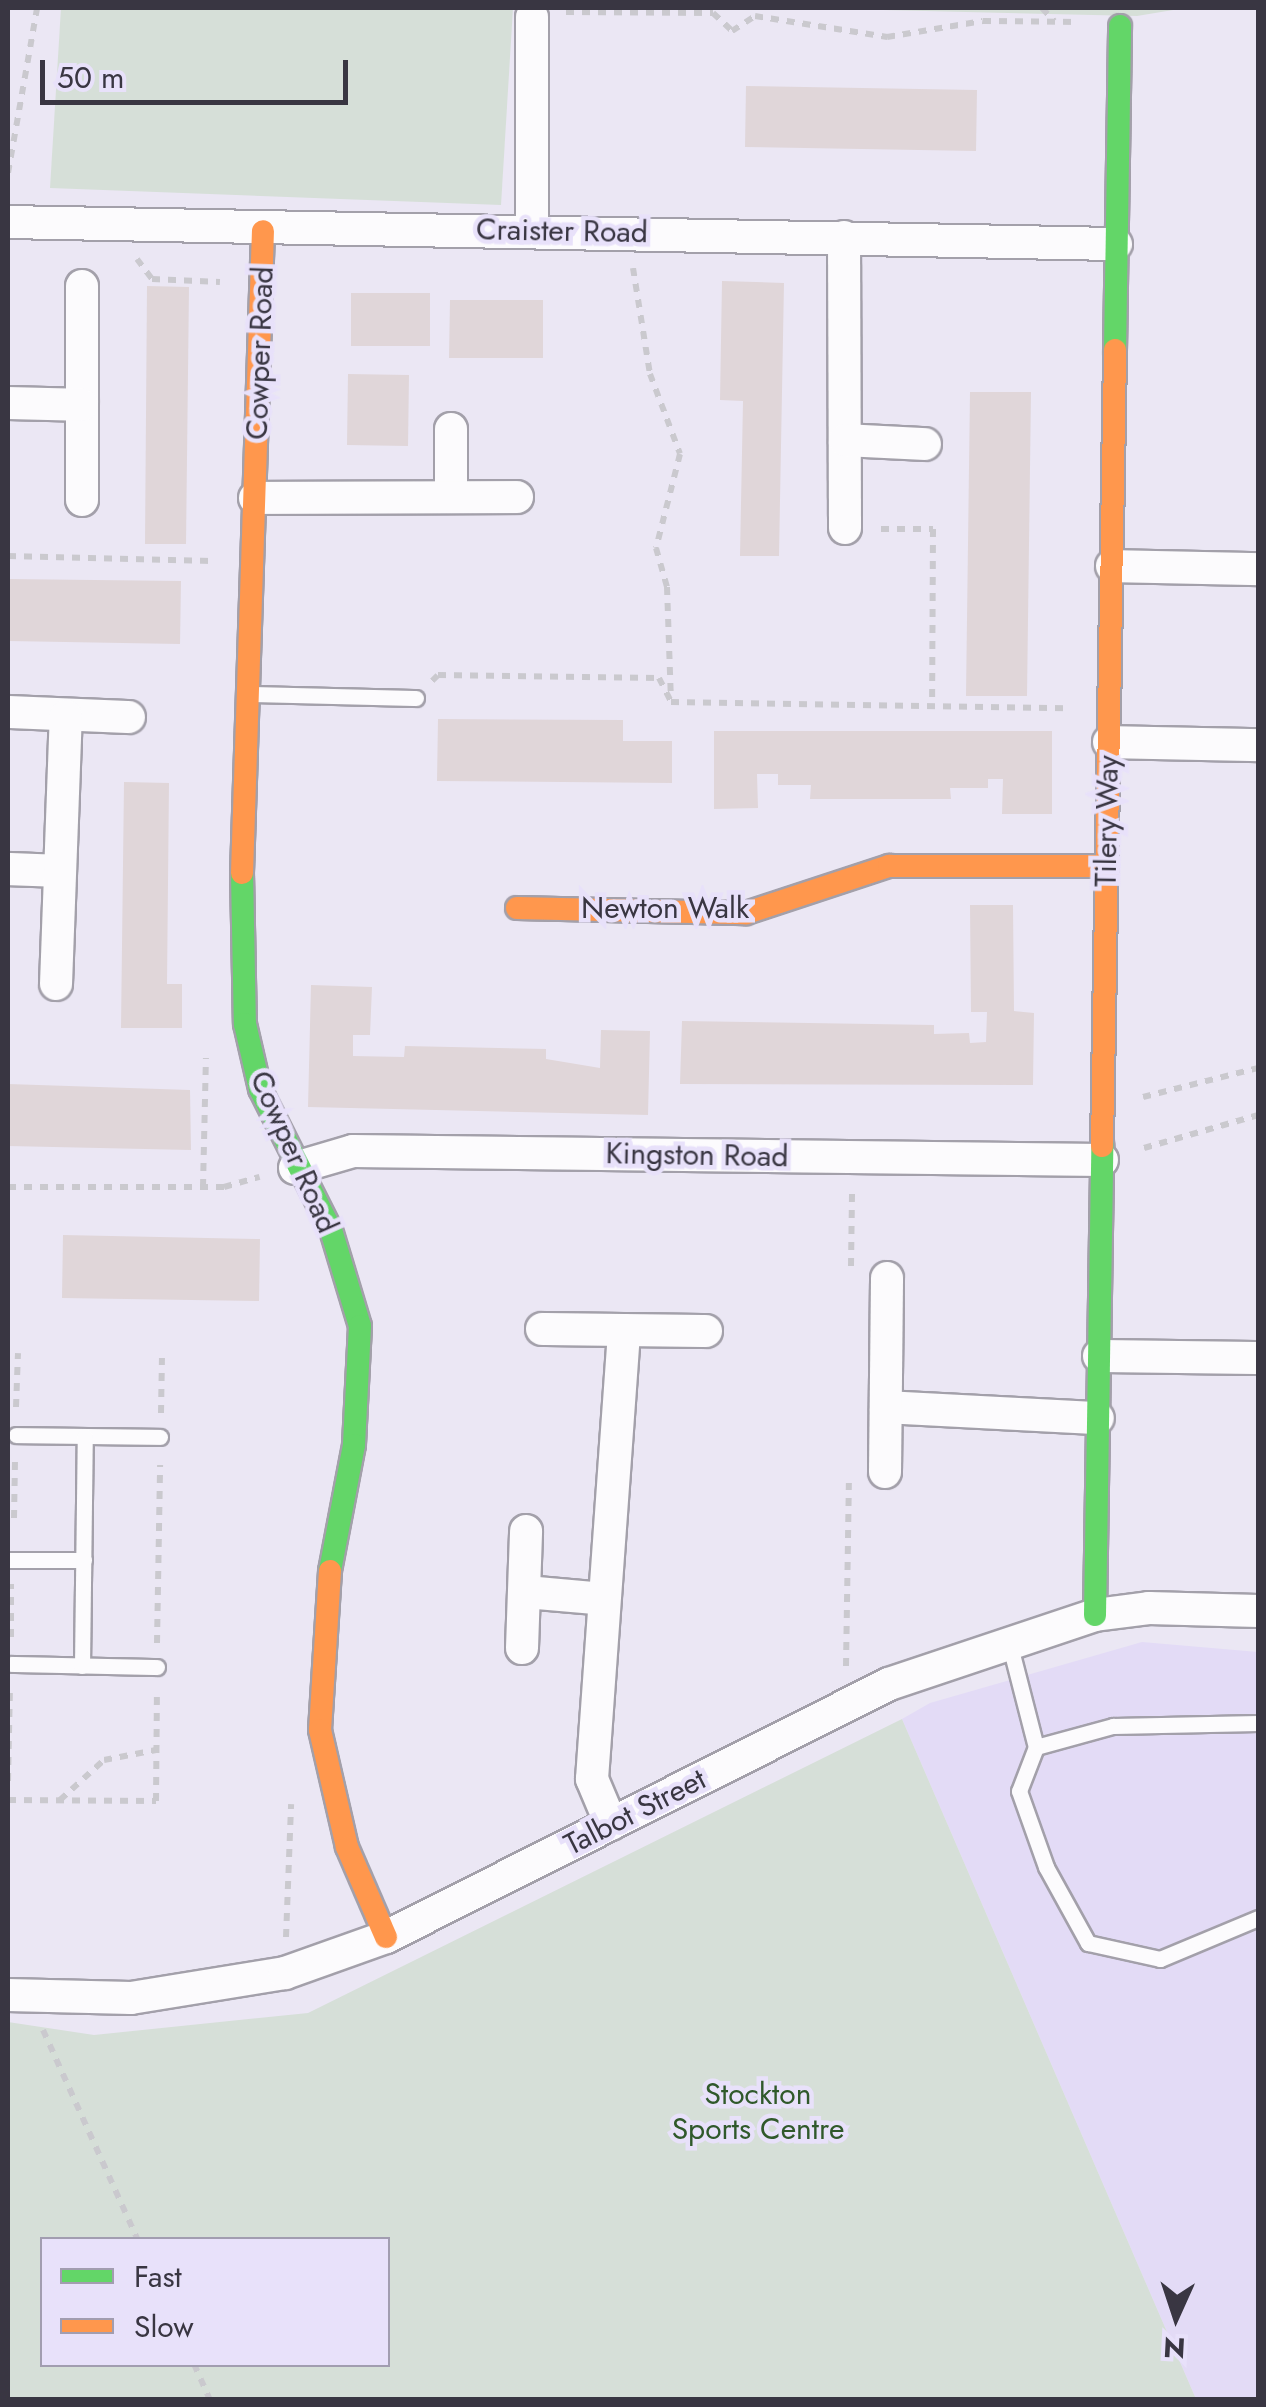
<!DOCTYPE html>
<html>
<head>
<meta charset="utf-8">
<style>
	body { margin:0 }
	#map { position:relative; width:1266px; height:2407px; overflow:hidden; background:#ebe7f4; font-family:Jost,sans-serif }
	div>[style] { position:absolute }
	[style*='--x'] { left:calc(var(--x)*1px); top:calc(var(--y)*1px); width:calc(var(--w)*1px); rotate:calc(var(--a)*1deg) }
	.built>* { inset:0; background:#e3dbf6 }
	.green>* { inset:0; background:#d6dfd8 }
	.building>* { inset:0; background:#e0d6d9 }
	.path>* { height:6px; margin-top:-3px; transform-origin:0; background:repeating-linear-gradient(90deg,#cac9ce 0 8px,transparent 0 16px) }
	.roads { filter:drop-shadow(2px 0 #a3a0aa) drop-shadow(-2px 0 #a3a0aa) drop-shadow(0 2px #a3a0aa) drop-shadow(0 -2px #a3a0aa) }
	.lane>* { height:15px; margin:-7.5px; padding:0 7.5px; transform-origin:7.5px; border-radius:7.5px; background:#fcfbfd }
	.street>* { height:32px; margin:-16px; padding:0 16px; transform-origin:16px; border-radius:16px; background:#fcfbfd }
	.fast>* { height:22px; margin:-11px; padding:0 11px; transform-origin:11px; border-radius:11px; background:#63d668 }
	.slow>* { height:22px; margin:-11px; padding:0 11px; transform-origin:11px; border-radius:11px; background:#ff974d }
	span { translate:-50% -50%; white-space:nowrap; text-align:center; line-height:1.15; -webkit-text-stroke:9px #e8e1fa; paint-order:stroke }
	.street-label { font-size:30px; color:#393642 }
	.park-label { font-size:30px; color:#30592b }
	.frame { position:absolute; inset:0; border:10px solid #393642; pointer-events:none }
	.legend { position:absolute; left:40px; top:2237px; width:350px; height:130px; box-sizing:border-box; background:#e8e1fa; border:2px solid #a29db0; margin:0; padding:12px 18px; list-style:none; font-size:30px; color:#393642 }
	.legend li { display:flex; align-items:center; gap:20px; height:50px }
	.legend b { width:50px; border:2px solid #a29db0 }
	.north { position:absolute; left:1126px; top:2267px; width:100px; height:100px; -webkit-text-stroke:8px #e8e1fa; paint-order:stroke; rotate:183deg; font-size:28px; font-weight:700; line-height:40px; text-align:center; color:#393642 }
	.north::after { content:''; display:block; margin:auto; width:35px; height:45px; background:#393642; clip-path:polygon(50% 0,100% 100%,50% 72%,0 100%) }
	.scale { position:absolute; left:40px; top:60px; width:308px; height:45px; box-sizing:border-box; border:5px solid #393642; border-top:0; padding-left:12px; font-size:30px; line-height:35px; white-space:nowrap; color:#393642; -webkit-text-stroke:8px #e8e1fa; paint-order:stroke }
</style>
</head>
<body>
<div id="map">
	<div class="built">
		<i style="clip-path:polygon(1142px 1642px,1258px 1652px,1258px 2399px,1196px 2399px,902px 1719px,930px 1703px)"></i>
	</div>
	<div class="green">
		<i style="clip-path:polygon(61px 8px,513px 8px,501px 205px,50px 188px)"></i>
		<i style="clip-path:polygon(800px 8px,1185px 8px,1137px 16px)"></i>
		<i style="clip-path:polygon(evenodd,902px 1719px,1196px 2399px,8px 2399px,8px 2022px,94px 2035px,308px 2013px,902px 1719px,42px 2240px,388px 2240px,388px 2364px,42px 2364px,42px 2240px)"></i>
	</div>
	<div class="building">
		<i style="clip-path:polygon(746px 86px,977px 90px,976px 151px,745px 147px)"></i>
		<i style="clip-path:polygon(722px 281px,784px 283px,779px 556px,740px 556px,743px 401px,720px 400px)"></i>
		<i style="clip-path:polygon(147px 286px,189px 287px,186px 544px,145px 544px)"></i>
		<i style="clip-path:polygon(351px 293px,430px 293px,430px 346px,351px 346px)"></i>
		<i style="clip-path:polygon(450px 300px,543px 300px,543px 358px,449px 358px)"></i>
		<i style="clip-path:polygon(348px 374px,409px 375px,408px 446px,347px 445px)"></i>
		<i style="clip-path:polygon(970px 392px,1031px 392px,1027px 696px,966px 696px)"></i>
		<i style="clip-path:polygon(8px 579px,181px 581px,180px 644px,8px 641px)"></i>
		<i style="clip-path:polygon(438px 719px,623px 720px,623px 741px,672px 741px,672px 783px,437px 781px)"></i>
		<i style="clip-path:polygon(714px 731px,1052px 731px,1052px 814px,1002px 814px,1003px 779px,988px 779px,988px 788px,950px 788px,951px 799px,810px 799px,811px 785px,778px 785px,778px 774px,757px 774px,758px 808px,714px 809px)"></i>
		<i style="clip-path:polygon(124px 782px,169px 783px,167px 984px,182px 984px,182px 1028px,121px 1028px)"></i>
		<i style="clip-path:polygon(970px 905px,1013px 905px,1014px 1011px,1034px 1013px,1033px 1085px,680px 1084px,682px 1021px,934px 1025px,934px 1034px,969px 1033px,970px 1043px,986px 1042px,987px 1012px,971px 1012px)"></i>
		<i style="clip-path:polygon(311px 985px,372px 987px,370px 1035px,353px 1035px,353px 1056px,404px 1057px,405px 1046px,546px 1049px,546px 1059px,600px 1068px,601px 1030px,650px 1031px,648px 1115px,308px 1107px)"></i>
		<i style="clip-path:polygon(8px 1084px,190px 1090px,191px 1150px,8px 1146px)"></i>
		<i style="clip-path:polygon(63px 1235px,260px 1239px,259px 1301px,62px 1298px)"></i>
	</div>
	<div class="path">
		<i style="--x:1042;--y:8;--w:18;--a:47"></i>
		<i style="--x:566;--y:12;--w:147;--a:0.4"></i>
		<i style="--x:713;--y:13;--w:26;--a:43"></i>
		<i style="--x:732;--y:31;--w:27;--a:-33"></i>
		<i style="--x:755;--y:16;--w:134;--a:9"></i>
		<i style="--x:887;--y:37;--w:97;--a:-9.5"></i>
		<i style="--x:983;--y:21;--w:96;--a:0.6"></i>
		<i style="--x:8;--y:173;--w:168;--a:-80"></i>
		<i style="--x:137;--y:259;--w:25;--a:53"></i>
		<i style="--x:152;--y:279;--w:68;--a:2.5"></i>
		<i style="--x:633;--y:268;--w:107;--a:80.9"></i>
		<i style="--x:650;--y:374;--w:85;--a:69.4"></i>
		<i style="--x:680;--y:454;--w:97;--a:104.3"></i>
		<i style="--x:656;--y:548;--w:41;--a:74.2"></i>
		<i style="--x:667;--y:587;--w:112;--a:88"></i>
		<i style="--x:881;--y:529;--w:52;--a:0"></i>
		<i style="--x:933;--y:529;--w:176;--a:90.3"></i>
		<i style="--x:8;--y:556;--w:204;--a:1.4"></i>
		<i style="--x:432;--y:681;--w:8;--a:-45"></i>
		<i style="--x:438;--y:675;--w:221;--a:0.8"></i>
		<i style="--x:659;--y:678;--w:27;--a:63"></i>
		<i style="--x:671;--y:702;--w:397;--a:0.9"></i>
		<i style="--x:1143;--y:1097;--w:119;--a:-14.2"></i>
		<i style="--x:1144;--y:1148;--w:119;--a:-16.1"></i>
		<i style="--x:8;--y:1187;--w:216;--a:0"></i>
		<i style="--x:224;--y:1187;--w:37;--a:-16"></i>
		<i style="--x:203;--y:1187;--w:129;--a:-88.7"></i>
		<i style="--x:851;--y:1266;--w:73;--a:-89.2"></i>
		<i style="--x:16;--y:1407;--w:54;--a:-87.9"></i>
		<i style="--x:161;--y:1413;--w:55;--a:-89"></i>
		<i style="--x:14;--y:1518;--w:59;--a:-89"></i>
		<i style="--x:11;--y:1637;--w:53;--a:-90"></i>
		<i style="--x:157;--y:1643;--w:178;--a:-89"></i>
		<i style="--x:846;--y:1666;--w:183;--a:-89.1"></i>
		<i style="--x:8;--y:1781;--w:92;--a:-88.8"></i>
		<i style="--x:8;--y:1800;--w:148;--a:0.4"></i>
		<i style="--x:156;--y:1801;--w:106;--a:-89.5"></i>
		<i style="--x:60;--y:1800;--w:59;--a:-42.3"></i>
		<i style="--x:104;--y:1760;--w:53;--a:-10.9"></i>
		<i style="--x:286;--y:1937;--w:133;--a:-87.8"></i>
		<i style="--x:43;--y:2030;--w:230;--a:65.7"></i>
		<i style="--x:194;--y:2364;--w:39;--a:66"></i>
	</div>
	<div class="roads">
		<div class="lane">
			<i style="--x:250;--y:694;--w:166;--a:1.4"></i>
			<i style="--x:16;--y:1435;--w:144;--a:0.8"></i>
			<i style="--x:8;--y:1560;--w:76;--a:0"></i>
			<i style="--x:1009;--y:1642;--w:108;--a:75.6"></i>
			<i style="--x:1036;--y:1747;--w:47;--a:111.1"></i>
			<i style="--x:1019;--y:1791;--w:81;--a:70.4"></i>
			<i style="--x:1046;--y:1867;--w:87;--a:61.1"></i>
			<i style="--x:1088;--y:1943;--w:74;--a:12.5"></i>
			<i style="--x:1160;--y:1959;--w:106;--a:-22.7"></i>
			<i style="--x:11;--y:1664;--w:146;--a:1.2"></i>
			<i style="--x:82;--y:1666;--w:230;--a:-89.3"></i>
			<i style="--x:1036;--y:1747;--w:80;--a:-15.3"></i>
			<i style="--x:1113;--y:1726;--w:145;--a:-1.2"></i>
		</div>
		<div class="street">
			<i style="--x:532;--y:17;--w:213;--a:90"></i>
			<i style="--x:8;--y:222;--w:1108;--a:1.14"></i>
			<i style="--x:844;--y:237;--w:291;--a:89.8"></i>
			<i style="--x:82;--y:286;--w:214;--a:90"></i>
			<i style="--x:8;--y:403;--w:74;--a:1.5"></i>
			<i style="--x:845;--y:440;--w:80;--a:2.9"></i>
			<i style="--x:451;--y:497;--w:68;--a:-90"></i>
			<i style="--x:255;--y:498;--w:262;--a:-0.2"></i>
			<i style="--x:1112;--y:566;--w:146;--a:1.2"></i>
			<i style="--x:8;--y:712;--w:121;--a:2.4"></i>
			<i style="--x:1109;--y:742;--w:149;--a:1.2"></i>
			<i style="--x:8;--y:869;--w:51;--a:2.2"></i>
			<i style="--x:56;--y:984;--w:268;--a:-87.9"></i>
			<i style="--x:295;--y:1168;--w:60;--a:-16.3"></i>
			<i style="--x:353;--y:1151;--w:749;--a:0.69"></i>
			<i style="--x:542;--y:1329;--w:164;--a:0.7"></i>
			<i style="--x:1099;--y:1356;--w:159;--a:0.7"></i>
			<i style="--x:886;--y:1407;--w:212;--a:3"></i>
			<i style="--x:885;--y:1472;--w:194;--a:-89.4"></i>
			<i style="--x:526;--y:1592;--w:78;--a:5.1"></i>
			<i style="--x:522;--y:1648;--w:117;--a:-88"></i>
			<i style="--x:611;--y:1824;--w:49;--a:-112.9"></i>
			<i style="--x:592;--y:1779;--w:450;--a:-85.9"></i>
			<i style="--x:8;--y:1995;--w:123;--a:1.4"></i>
			<i style="--x:131;--y:1998;--w:156;--a:-9.2"></i>
			<i style="--x:285;--y:1973;--w:107;--a:-19.6"></i>
			<i style="--x:386;--y:1937;--w:563;--a:-26.7"></i>
			<i style="--x:889;--y:1684;--w:217;--a:-18.5"></i>
			<i style="--x:1095;--y:1615;--w:54;--a:-7.4"></i>
			<i style="--x:1149;--y:1608;--w:109;--a:1.6"></i>
		</div>
		<div class="fast">
			<i style="--x:1115;--y:350;--w:324;--a:-89.1"></i>
			<i style="--x:242;--y:873;--w:151;--a:88.9"></i>
			<i style="--x:245;--y:1024;--w:67;--a:77"></i>
			<i style="--x:260;--y:1089;--w:158;--a:63.3"></i>
			<i style="--x:331;--y:1230;--w:100;--a:73.2"></i>
			<i style="--x:360;--y:1326;--w:119;--a:92.9"></i>
			<i style="--x:354;--y:1445;--w:128;--a:100.8"></i>
			<i style="--x:1095;--y:1615;--w:469;--a:-89.1"></i>
		</div>
		<div class="slow">
			<i style="--x:242;--y:873;--w:642;--a:-88.13"></i>
			<i style="--x:517;--y:908;--w:229;--a:1.3"></i>
			<i style="--x:746;--y:913;--w:151;--a:-18.2"></i>
			<i style="--x:889;--y:866;--w:218;--a:0"></i>
			<i style="--x:1102;--y:1146;--w:796;--a:-89.06"></i>
			<i style="--x:330;--y:1571;--w:159;--a:93.6"></i>
			<i style="--x:320;--y:1730;--w:120;--a:77"></i>
			<i style="--x:347;--y:1847;--w:98;--a:66.6"></i>
		</div>
	</div>
	<div class="street-label">
		<span style="left:562px;top:231px;rotate:1deg">Craister Road</span>
		<span style="left:260px;top:353px;rotate:-88deg">Cowper Road</span>
		<span style="left:1107px;top:821px;rotate:-89deg">Tilery Way</span>
		<span style="left:665px;top:908px">Newton Walk</span>
		<span style="left:294px;top:1152px;rotate:66deg">Cowper Road</span>
		<span style="left:697px;top:1155px;rotate:1deg">Kingston Road</span>
		<span style="left:635px;top:1812px;rotate:-27deg">Talbot Street</span>
	</div>
	<div class="park-label">
		<span style="left:758px;top:2111px">Stockton<br>Sports Centre</span>
	</div>
	<div class="frame"></div>
	<ul class="legend">
	<li><b style="height:12px;background:#63d668"></b>Fast</li>
	<li><b style="height:12px;background:#ff974d"></b>Slow</li>
	</ul>
	<div class="north">N</div>
	<div class="scale">50 m</div>
</div>
</body>
</html>
